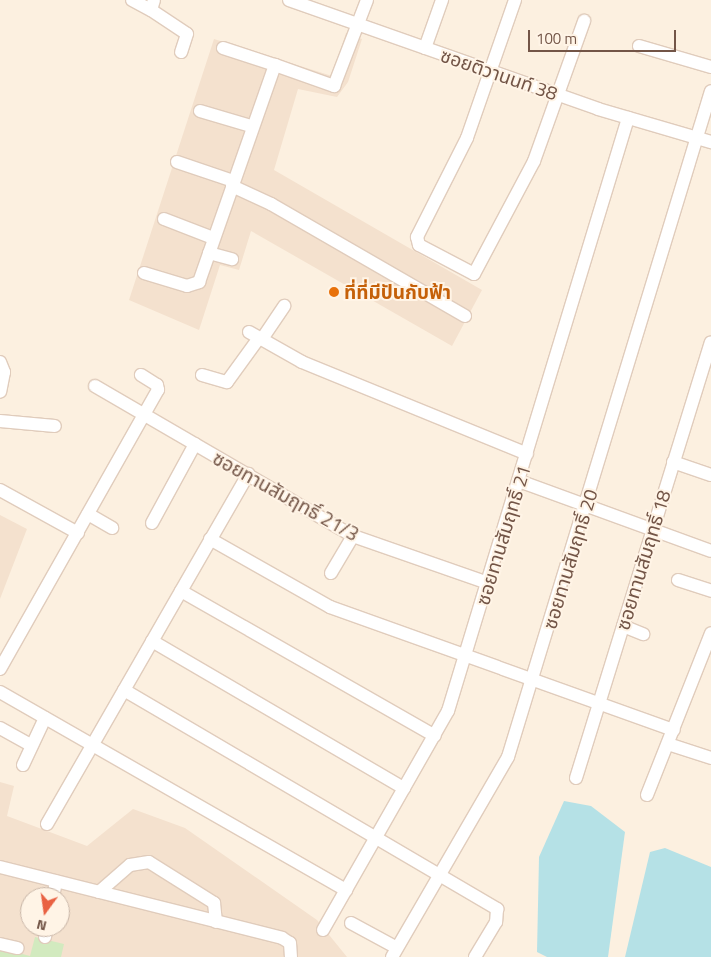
<!DOCTYPE html>
<html>
<head>
<meta charset="utf-8">
<style>
	body { margin:0 }
	#map { position:relative; width:711px; height:957px; overflow:hidden; background:#fcf0e0; font-family:"Titillium Web","Noto Sans Thai",sans-serif }
	div>[style] { position:absolute }
	[style*='--x'] { left:calc(var(--x)*1px); top:calc(var(--y)*1px); width:calc(var(--w)*1px); rotate:calc(var(--a)*1deg) }
	.residential>* { inset:0; background:#f4e1ce }
	.green>* { inset:0; background:#d2eabf }
	.water>* { inset:0; background:#b5e1e6 }
	.roads { filter:drop-shadow(1px 0 #e0ccbc) drop-shadow(-1px 0 #e0ccbc) drop-shadow(0 1px #e0ccbc) drop-shadow(0 -1px #e0ccbc) }
	.minor>* { height:12px; margin:-6px; padding:0 6px; transform-origin:6px; border-radius:6px; background:#fff }
	.dots>* { width:14px; height:14px; translate:-50% -50%; box-sizing:border-box; border:2px solid #fff4e6; border-radius:50% }
	span { translate:-50% -50%; white-space:nowrap; text-align:center; line-height:1.15; -webkit-text-stroke:4px #fff4e6; paint-order:stroke }
	.street-label { font-size:19px; color:#735547 }
	.food-label { font-size:19px; color:#c56008; font-weight:700 }
	.left { translate:0 -50%; text-align:left }
	.north { position:absolute; left:20px; top:887px; width:50px; height:50px; box-sizing:border-box; background:#fff4e6; border:1px solid #c7b4a6; border-radius:50%; rotate:194deg; font-size:14px; font-weight:700; line-height:20px; text-align:center; color:#735547 }
	.north::after { content:''; display:block; margin:auto; width:18px; height:22px; background:#e96142; clip-path:polygon(50% 0,100% 100%,50% 72%,0 100%) }
	.scale { position:absolute; left:528px; top:30px; width:148px; height:22px; box-sizing:border-box; border:2px solid #735547; border-top:0; padding-left:6px; font-size:15px; line-height:18px; white-space:nowrap; color:#735547; -webkit-text-stroke:4px #fff4e6; paint-order:stroke }
</style>
</head>
<body>
<div id="map">
	<div class="residential">
		<i style="clip-path:polygon(346px 33px,362px 39px,348px 82px,337px 97px,298px 89px,274px 170px,482px 290px,452px 346px,251px 231px,239px 270px,220px 265px,199px 330px,129px 300px,214px 39px,332px 76px)"></i>
		<i style="clip-path:polygon(0 515px,27px 529px,0 599px)"></i>
		<i style="clip-path:polygon(evenodd,0 782px,14px 786px,7px 816px,87px 846px,133px 809px,185px 828px,317px 920px,347px 957px,0 957px,0 782px,30px 897px,60px 897px,60px 927px,30px 927px,30px 897px)"></i>
	</div>
	<div class="green">
		<i style="clip-path:polygon(35px 937px,64px 944px,61px 957px,0 957px,0 948px,30px 956px)"></i>
	</div>
	<div class="water">
		<i style="clip-path:polygon(564px 801px,591px 806px,625px 832px,608px 957px,547px 957px,537px 952px,539px 857px)"></i>
		<i style="clip-path:polygon(665px 848px,711px 867px,711px 957px,625px 957px,650px 852px)"></i>
	</div>
	<div class="roads">
		<div class="minor">
			<i style="--x:132;--y:0;--w:21;--a:28"></i>
			<i style="--x:154;--y:0;--w:10;--a:107"></i>
			<i style="--x:151;--y:10;--w:43;--a:33.7"></i>
			<i style="--x:187;--y:34;--w:19;--a:108"></i>
			<i style="--x:289;--y:0;--w:328;--a:19.4"></i>
			<i style="--x:598;--y:109;--w:118;--a:16.3"></i>
			<i style="--x:515;--y:0;--w:146;--a:109.2"></i>
			<i style="--x:467;--y:138;--w:111;--a:116.8"></i>
			<i style="--x:417;--y:237;--w:8;--a:76"></i>
			<i style="--x:419;--y:245;--w:62;--a:27.8"></i>
			<i style="--x:474;--y:274;--w:128;--a:-62"></i>
			<i style="--x:534;--y:161;--w:149;--a:-70.3"></i>
			<i style="--x:639;--y:46;--w:75;--a:16.3"></i>
			<i style="--x:223;--y:48;--w:55;--a:18.1"></i>
			<i style="--x:425;--y:48;--w:51;--a:-70.5"></i>
			<i style="--x:200;--y:111;--w:53;--a:16.4"></i>
			<i style="--x:177;--y:162;--w:59;--a:18.7"></i>
			<i style="--x:232;--y:186;--w:43;--a:24.8"></i>
			<i style="--x:271;--y:204;--w:224;--a:30"></i>
			<i style="--x:164;--y:219;--w:53;--a:21.2"></i>
			<i style="--x:209;--y:253;--w:24;--a:15"></i>
			<i style="--x:144;--y:273;--w:45;--a:16.8"></i>
			<i style="--x:187;--y:286;--w:13;--a:-18"></i>
			<i style="--x:199;--y:282;--w:230;--a:-70.7"></i>
			<i style="--x:275;--y:65;--w:63;--a:19.6"></i>
			<i style="--x:334;--y:86;--w:92;--a:-69"></i>
			<i style="--x:249;--y:332;--w:61;--a:29.5"></i>
			<i style="--x:302;--y:362;--w:243;--a:22.2"></i>
			<i style="--x:262;--y:339;--w:40;--a:-56"></i>
			<i style="--x:0;--y:362;--w:11;--a:68"></i>
			<i style="--x:4;--y:372;--w:20;--a:101"></i>
			<i style="--x:202;--y:375;--w:26;--a:16"></i>
			<i style="--x:227;--y:382;--w:54;--a:-54"></i>
			<i style="--x:95;--y:386;--w:298;--a:30.2"></i>
			<i style="--x:353;--y:536;--w:143;--a:19.2"></i>
			<i style="--x:0;--y:421;--w:55;--a:5.2"></i>
			<i style="--x:673;--y:462;--w:40;--a:18.9"></i>
			<i style="--x:519;--y:481;--w:204;--a:20"></i>
			<i style="--x:0;--y:490;--w:89;--a:28.9"></i>
			<i style="--x:88;--y:514;--w:28;--a:30"></i>
			<i style="--x:152;--y:523;--w:90;--a:-61.4"></i>
			<i style="--x:210;--y:539;--w:138;--a:29.5"></i>
			<i style="--x:330;--y:607;--w:365;--a:19.7"></i>
			<i style="--x:331;--y:573;--w:43;--a:-59.3"></i>
			<i style="--x:678;--y:580;--w:35;--a:18"></i>
			<i style="--x:181;--y:591;--w:292;--a:29.7"></i>
			<i style="--x:623;--y:626;--w:22;--a:22"></i>
			<i style="--x:152;--y:641;--w:292;--a:30.3"></i>
			<i style="--x:0;--y:669;--w:321;--a:-60.5"></i>
			<i style="--x:158;--y:390;--w:5;--a:-101"></i>
			<i style="--x:157;--y:385;--w:19;--a:-148"></i>
			<i style="--x:124;--y:690;--w:433;--a:30.4"></i>
			<i style="--x:497;--y:909;--w:13;--a:94"></i>
			<i style="--x:496;--y:922;--w:41;--a:121"></i>
			<i style="--x:0;--y:692;--w:399;--a:29.8"></i>
			<i style="--x:0;--y:728;--w:35;--a:29"></i>
			<i style="--x:668;--y:744;--w:45;--a:18"></i>
			<i style="--x:23;--y:765;--w:52;--a:-64.9"></i>
			<i style="--x:576;--y:778;--w:456;--a:-72.8"></i>
			<i style="--x:647;--y:795;--w:174;--a:-68.4"></i>
			<i style="--x:47;--y:824;--w:404;--a:-60.1"></i>
			<i style="--x:0;--y:867;--w:291;--a:14.1"></i>
			<i style="--x:282;--y:938;--w:9;--a:32"></i>
			<i style="--x:290;--y:943;--w:14;--a:86"></i>
			<i style="--x:99;--y:892;--w:41;--a:-41.1"></i>
			<i style="--x:130;--y:865;--w:19;--a:-9"></i>
			<i style="--x:149;--y:862;--w:77;--a:32.2"></i>
			<i style="--x:214;--y:903;--w:19;--a:84"></i>
			<i style="--x:53;--y:897;--w:16;--a:-79"></i>
			<i style="--x:351;--y:923;--w:52;--a:28.5"></i>
			<i style="--x:323;--y:930;--w:252;--a:-60.3"></i>
			<i style="--x:448;--y:711;--w:620;--a:-73.11"></i>
			<i style="--x:45;--y:937;--w:10;--a:-79"></i>
			<i style="--x:0;--y:944;--w:18;--a:13"></i>
			<i style="--x:392;--y:957;--w:231;--a:-59.9"></i>
			<i style="--x:508;--y:757;--w:696;--a:-73.05"></i>
		</div>
	</div>
	<div class="dots">
		<i style="left:334px;top:292px;background:#e8710a"></i>
	</div>
	<div class="street-label">
		<span style="left:499px;top:74px;rotate:19deg">ซอยติวานนท์ 38</span>
		<span style="left:286px;top:496px;rotate:29deg">ซอยทานสัมฤทธิ์ 21/3</span>
		<span style="left:503px;top:535px;rotate:-73deg">ซอยทานสัมฤทธิ์ 21</span>
		<span style="left:570px;top:559px;rotate:-73deg">ซอยทานสัมฤทธิ์ 20</span>
		<span style="left:643px;top:560px;rotate:-73deg">ซอยทานสัมฤทธิ์ 18</span>
	</div>
	<div class="food-label">
		<span class="left" style="left:344px;top:292px">ที่ที่มีปันกับฟ้า</span>
	</div>
	<div class="north">N</div>
	<div class="scale">100 m</div>
</div>
</body>
</html>
